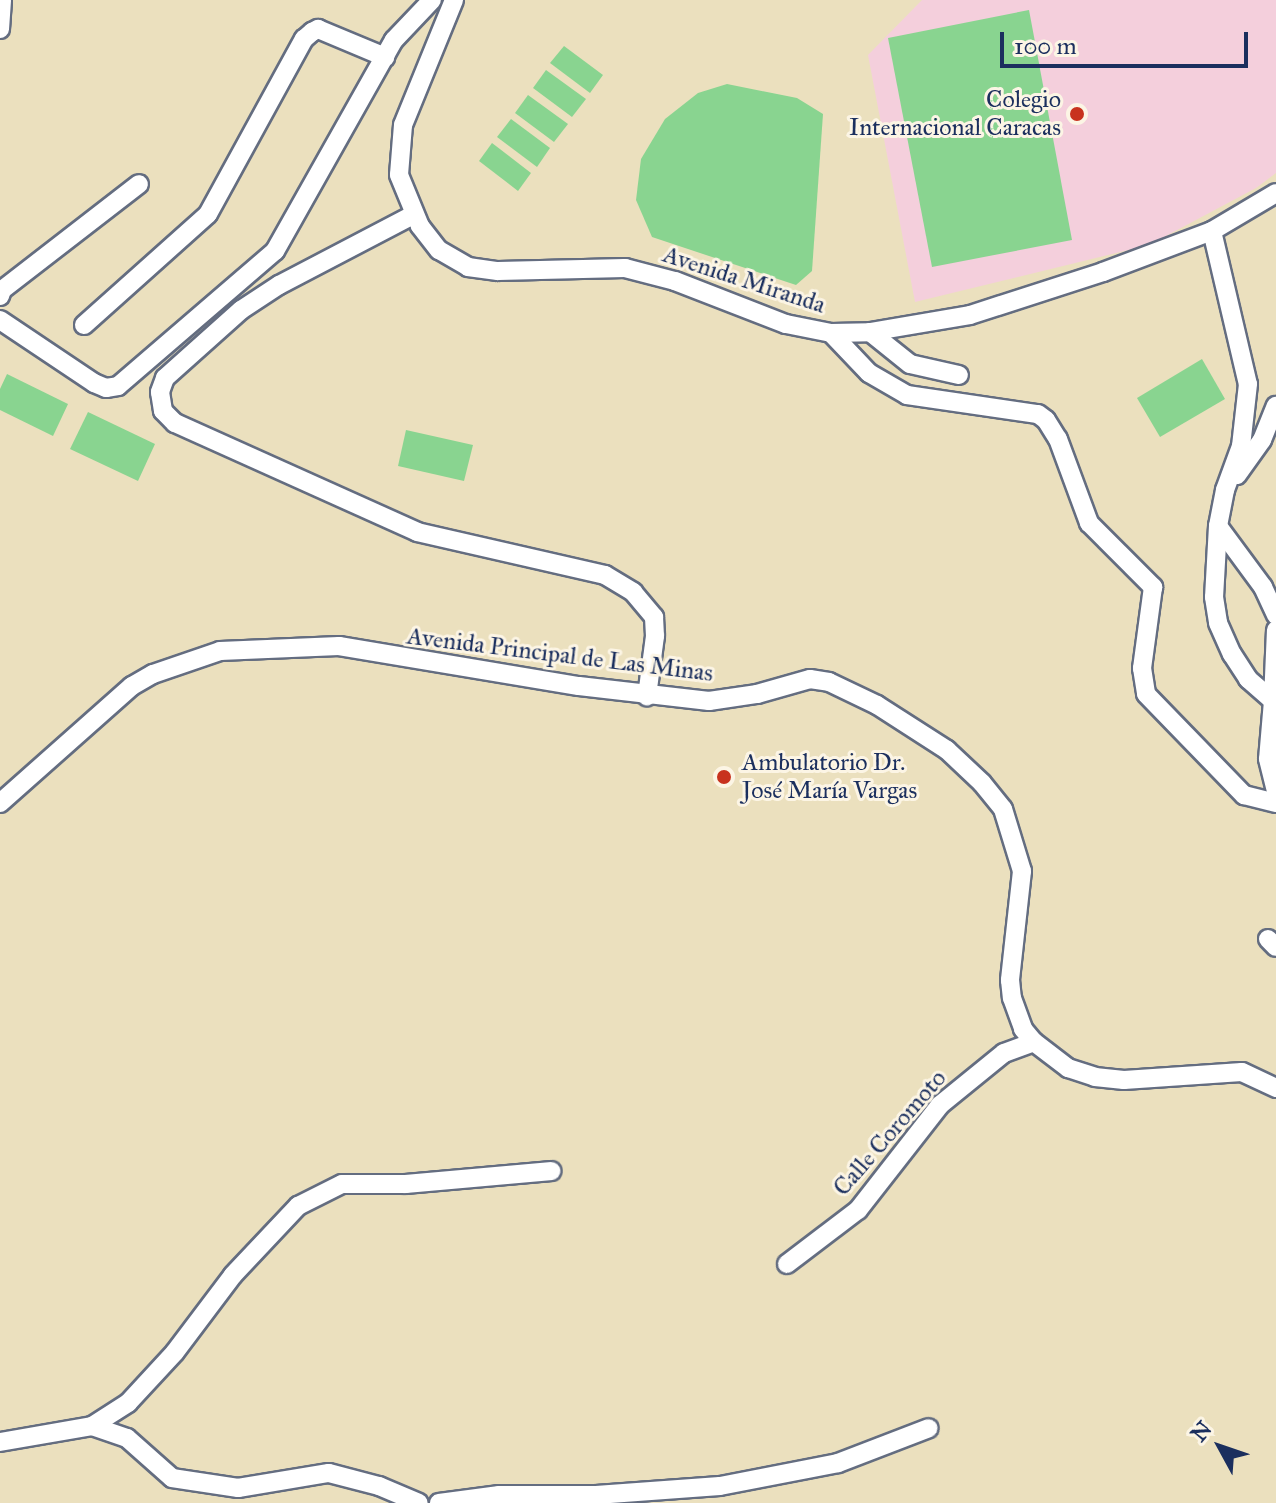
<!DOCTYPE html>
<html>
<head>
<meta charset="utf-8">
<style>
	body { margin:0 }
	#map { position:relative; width:1276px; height:1503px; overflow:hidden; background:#ebe0be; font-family:"IM FELL Great Primer",serif }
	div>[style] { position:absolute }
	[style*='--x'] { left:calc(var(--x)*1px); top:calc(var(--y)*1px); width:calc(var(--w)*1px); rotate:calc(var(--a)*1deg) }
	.built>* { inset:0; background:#f4cfdc }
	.green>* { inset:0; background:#89d490 }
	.roads { filter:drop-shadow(2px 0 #646d80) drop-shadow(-2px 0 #646d80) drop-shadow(0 2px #646d80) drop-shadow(0 -2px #646d80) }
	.minor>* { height:18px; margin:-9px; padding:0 9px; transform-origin:9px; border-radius:9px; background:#fff }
	.dots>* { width:22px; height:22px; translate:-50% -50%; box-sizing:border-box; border:4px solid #fcf5e5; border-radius:50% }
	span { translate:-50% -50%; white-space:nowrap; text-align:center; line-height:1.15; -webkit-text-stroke:6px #fcf5e5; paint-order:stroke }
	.poi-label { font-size:24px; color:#1b2f5e }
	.right { translate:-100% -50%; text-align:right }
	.left { translate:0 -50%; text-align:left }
	.street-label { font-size:24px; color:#1b2f5e }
	.north { position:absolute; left:1180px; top:1407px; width:80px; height:80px; -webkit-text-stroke:6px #fcf5e5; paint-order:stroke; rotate:310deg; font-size:22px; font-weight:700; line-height:32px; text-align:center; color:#1b2f5e }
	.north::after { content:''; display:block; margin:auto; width:28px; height:36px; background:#1b2f5e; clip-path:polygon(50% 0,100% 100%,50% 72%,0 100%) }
	.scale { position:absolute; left:1000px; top:32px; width:248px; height:36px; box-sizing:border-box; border:4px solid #1b2f5e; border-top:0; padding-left:10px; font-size:24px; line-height:28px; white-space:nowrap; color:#1b2f5e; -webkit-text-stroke:6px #fcf5e5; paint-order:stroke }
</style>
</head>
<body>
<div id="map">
	<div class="built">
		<i style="clip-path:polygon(922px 0,1276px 0,1276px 173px,1256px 188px,1149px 245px,915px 302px,868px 55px)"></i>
	</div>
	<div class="green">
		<i style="clip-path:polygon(1029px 10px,1072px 240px,932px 267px,888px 38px)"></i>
		<i style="clip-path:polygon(564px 46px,603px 75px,590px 93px,550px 63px)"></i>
		<i style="clip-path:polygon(546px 70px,586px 99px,572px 117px,533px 88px)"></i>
		<i style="clip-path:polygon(727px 84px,797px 98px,823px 114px,812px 271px,796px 285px,652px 237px,636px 200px,641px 159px,665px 119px,698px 93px)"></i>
		<i style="clip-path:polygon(528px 95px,568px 124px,554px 142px,515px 113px)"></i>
		<i style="clip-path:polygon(511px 119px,550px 148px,537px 167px,497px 137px)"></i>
		<i style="clip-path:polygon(492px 143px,531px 173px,518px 191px,479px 161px)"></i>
		<i style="clip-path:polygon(1202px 359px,1225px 399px,1160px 437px,1137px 398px)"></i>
		<i style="clip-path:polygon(7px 374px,68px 404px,53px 436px,0 410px,0 389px)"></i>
		<i style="clip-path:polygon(88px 412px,155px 444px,138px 481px,70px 449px)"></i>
		<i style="clip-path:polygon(406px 430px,473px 445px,464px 481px,398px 466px)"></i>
	</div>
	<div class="roads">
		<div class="minor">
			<i style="--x:454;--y:0;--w:135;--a:112.2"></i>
			<i style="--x:403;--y:125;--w:50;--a:94.6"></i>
			<i style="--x:399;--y:175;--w:55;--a:67.6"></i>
			<i style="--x:420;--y:226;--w:31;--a:52"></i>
			<i style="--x:439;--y:250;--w:34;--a:30"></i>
			<i style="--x:468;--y:267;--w:30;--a:8"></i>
			<i style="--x:498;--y:271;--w:127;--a:-1.4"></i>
			<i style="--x:625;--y:268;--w:52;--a:14.6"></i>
			<i style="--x:675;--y:281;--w:119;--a:21.2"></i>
			<i style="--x:786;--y:324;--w:46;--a:11.3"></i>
			<i style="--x:831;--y:333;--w:39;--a:-1"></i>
			<i style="--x:870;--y:332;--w:101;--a:-9.6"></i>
			<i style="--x:970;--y:315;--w:140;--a:-17.9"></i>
			<i style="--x:1103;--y:272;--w:116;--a:-20.6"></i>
			<i style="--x:1212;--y:231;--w:74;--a:-30.7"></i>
			<i style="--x:0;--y:29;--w:29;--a:-86"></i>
			<i style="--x:413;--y:215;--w:151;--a:152.4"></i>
			<i style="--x:279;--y:285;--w:45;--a:146.7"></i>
			<i style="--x:241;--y:310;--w:102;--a:138.2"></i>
			<i style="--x:165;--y:378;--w:15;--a:110"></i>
			<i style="--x:160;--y:392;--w:19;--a:81"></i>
			<i style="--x:163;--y:411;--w:17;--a:45"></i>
			<i style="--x:175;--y:423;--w:265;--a:24.2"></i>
			<i style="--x:417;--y:532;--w:193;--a:12.9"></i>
			<i style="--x:605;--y:575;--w:33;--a:31"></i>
			<i style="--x:633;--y:592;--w:33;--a:50"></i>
			<i style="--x:654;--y:617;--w:19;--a:87"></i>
			<i style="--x:655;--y:636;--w:61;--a:97.6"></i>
			<i style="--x:1212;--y:231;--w:157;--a:76.8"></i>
			<i style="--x:1248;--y:384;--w:62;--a:96.4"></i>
			<i style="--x:1241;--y:446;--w:47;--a:110"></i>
			<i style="--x:1225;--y:490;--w:37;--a:101"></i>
			<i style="--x:1218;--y:526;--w:71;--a:93.2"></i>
			<i style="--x:1214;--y:597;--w:26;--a:81"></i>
			<i style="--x:1218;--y:623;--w:34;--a:66"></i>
			<i style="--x:1232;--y:654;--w:30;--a:57"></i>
			<i style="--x:1248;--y:679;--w:33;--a:41"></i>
			<i style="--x:1273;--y:701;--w:58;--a:94.9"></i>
			<i style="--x:1268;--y:759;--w:34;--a:76"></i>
			<i style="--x:0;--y:296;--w:6;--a:-72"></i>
			<i style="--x:2;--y:290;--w:173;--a:-37.7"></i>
			<i style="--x:0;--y:320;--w:113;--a:33.8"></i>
			<i style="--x:94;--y:383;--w:13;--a:23"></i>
			<i style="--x:106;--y:388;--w:12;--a:-9"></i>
			<i style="--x:118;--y:386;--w:207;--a:-40.7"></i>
			<i style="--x:275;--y:251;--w:242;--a:-60.6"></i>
			<i style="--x:394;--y:40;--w:55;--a:-46.5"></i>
			<i style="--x:84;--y:325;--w:166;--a:-41.8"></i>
			<i style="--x:208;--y:214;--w:200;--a:-61.3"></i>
			<i style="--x:304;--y:39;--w:11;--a:-41"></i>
			<i style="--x:312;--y:32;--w:7;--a:-27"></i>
			<i style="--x:318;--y:29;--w:73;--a:22.7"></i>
			<i style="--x:870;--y:332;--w:51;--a:38.7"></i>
			<i style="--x:910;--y:364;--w:50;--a:12.7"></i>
			<i style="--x:831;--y:333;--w:55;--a:46.5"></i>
			<i style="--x:869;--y:373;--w:44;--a:30.1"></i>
			<i style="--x:907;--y:395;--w:132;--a:8.3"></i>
			<i style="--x:1038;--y:414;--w:10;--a:37"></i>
			<i style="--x:1046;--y:420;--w:22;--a:58"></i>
			<i style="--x:1058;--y:439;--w:90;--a:69.7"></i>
			<i style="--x:1089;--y:523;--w:91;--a:45"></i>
			<i style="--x:1153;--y:587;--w:82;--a:97.7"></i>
			<i style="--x:1142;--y:668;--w:26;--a:81"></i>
			<i style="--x:1146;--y:694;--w:141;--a:45.9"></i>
			<i style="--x:1244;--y:795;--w:33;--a:14"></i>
			<i style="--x:1237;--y:475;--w:43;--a:-54.5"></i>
			<i style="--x:1262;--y:440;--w:37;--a:-68"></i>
			<i style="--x:1218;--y:526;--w:76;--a:53.6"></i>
			<i style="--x:1263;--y:587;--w:31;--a:65"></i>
			<i style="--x:1273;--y:701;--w:71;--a:-87.6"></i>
			<i style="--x:0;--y:803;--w:176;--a:-41.6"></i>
			<i style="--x:132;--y:686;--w:24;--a:-30"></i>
			<i style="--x:153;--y:674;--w:71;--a:-18.9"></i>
			<i style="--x:220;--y:651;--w:119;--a:-2.4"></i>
			<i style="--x:339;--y:646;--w:243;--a:9.5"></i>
			<i style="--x:579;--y:686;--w:131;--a:6.6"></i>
			<i style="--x:709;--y:701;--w:49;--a:-8.3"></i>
			<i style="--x:757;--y:694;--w:55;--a:-15.8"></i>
			<i style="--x:810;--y:679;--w:19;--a:9"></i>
			<i style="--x:829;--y:682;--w:53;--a:25.6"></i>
			<i style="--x:877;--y:705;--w:83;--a:32.7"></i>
			<i style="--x:947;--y:750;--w:48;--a:43.3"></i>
			<i style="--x:982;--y:783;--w:33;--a:51"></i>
			<i style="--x:1003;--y:809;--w:65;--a:73"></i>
			<i style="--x:1022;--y:871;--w:110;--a:96.3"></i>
			<i style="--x:1010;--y:980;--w:18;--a:84"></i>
			<i style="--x:1012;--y:998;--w:33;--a:70"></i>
			<i style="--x:1023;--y:1029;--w:17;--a:50"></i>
			<i style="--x:1034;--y:1042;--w:43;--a:37.4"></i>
			<i style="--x:1068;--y:1068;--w:28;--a:18"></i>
			<i style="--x:1095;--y:1077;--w:29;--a:6"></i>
			<i style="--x:1124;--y:1080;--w:118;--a:-3.9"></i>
			<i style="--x:1242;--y:1072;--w:38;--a:25"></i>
			<i style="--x:1268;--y:939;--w:11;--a:45"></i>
			<i style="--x:787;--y:1264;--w:89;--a:-37.3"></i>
			<i style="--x:858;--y:1210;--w:133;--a:-52"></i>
			<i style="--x:940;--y:1105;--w:82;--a:-39.1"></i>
			<i style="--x:1004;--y:1053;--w:32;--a:-20"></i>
			<i style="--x:92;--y:1426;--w:37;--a:19"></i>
			<i style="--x:127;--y:1438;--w:60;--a:41.6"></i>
			<i style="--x:172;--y:1478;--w:67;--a:8.6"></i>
			<i style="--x:238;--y:1488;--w:92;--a:-9.4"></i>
			<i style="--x:329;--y:1473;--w:52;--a:14.6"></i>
			<i style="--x:379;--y:1486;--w:43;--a:23"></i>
			<i style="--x:0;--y:1442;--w:93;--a:-9.9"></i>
			<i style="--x:92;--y:1426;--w:43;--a:-32.6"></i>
			<i style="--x:128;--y:1403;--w:69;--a:-47.3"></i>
			<i style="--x:175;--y:1352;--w:96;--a:-53"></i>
			<i style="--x:233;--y:1275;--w:95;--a:-46.7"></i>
			<i style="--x:298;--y:1206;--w:49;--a:-26.6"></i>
			<i style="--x:342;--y:1184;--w:64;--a:0"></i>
			<i style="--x:406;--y:1184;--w:146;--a:-5.1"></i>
			<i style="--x:439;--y:1503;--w:61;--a:-7.6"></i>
			<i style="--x:499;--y:1495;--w:97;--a:0"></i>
			<i style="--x:596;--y:1495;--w:124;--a:-4.2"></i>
			<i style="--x:720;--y:1486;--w:120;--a:-11"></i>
			<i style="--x:838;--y:1463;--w:97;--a:-21"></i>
		</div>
	</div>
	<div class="dots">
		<i style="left:1077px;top:114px;background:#c8321e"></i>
		<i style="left:724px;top:777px;background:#c8321e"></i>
	</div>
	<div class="poi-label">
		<span class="right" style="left:1061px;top:114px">Colegio<br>Internacional Caracas</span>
		<span class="left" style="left:742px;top:777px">Ambulatorio Dr.<br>José María Vargas</span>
	</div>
	<div class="street-label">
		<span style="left:744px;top:280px;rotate:18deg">Avenida Miranda</span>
		<span style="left:560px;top:655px;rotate:7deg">Avenida Principal de Las Minas</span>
		<span style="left:890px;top:1133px;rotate:-49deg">Calle Coromoto</span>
	</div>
	<div class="north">N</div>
	<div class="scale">100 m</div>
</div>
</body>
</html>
